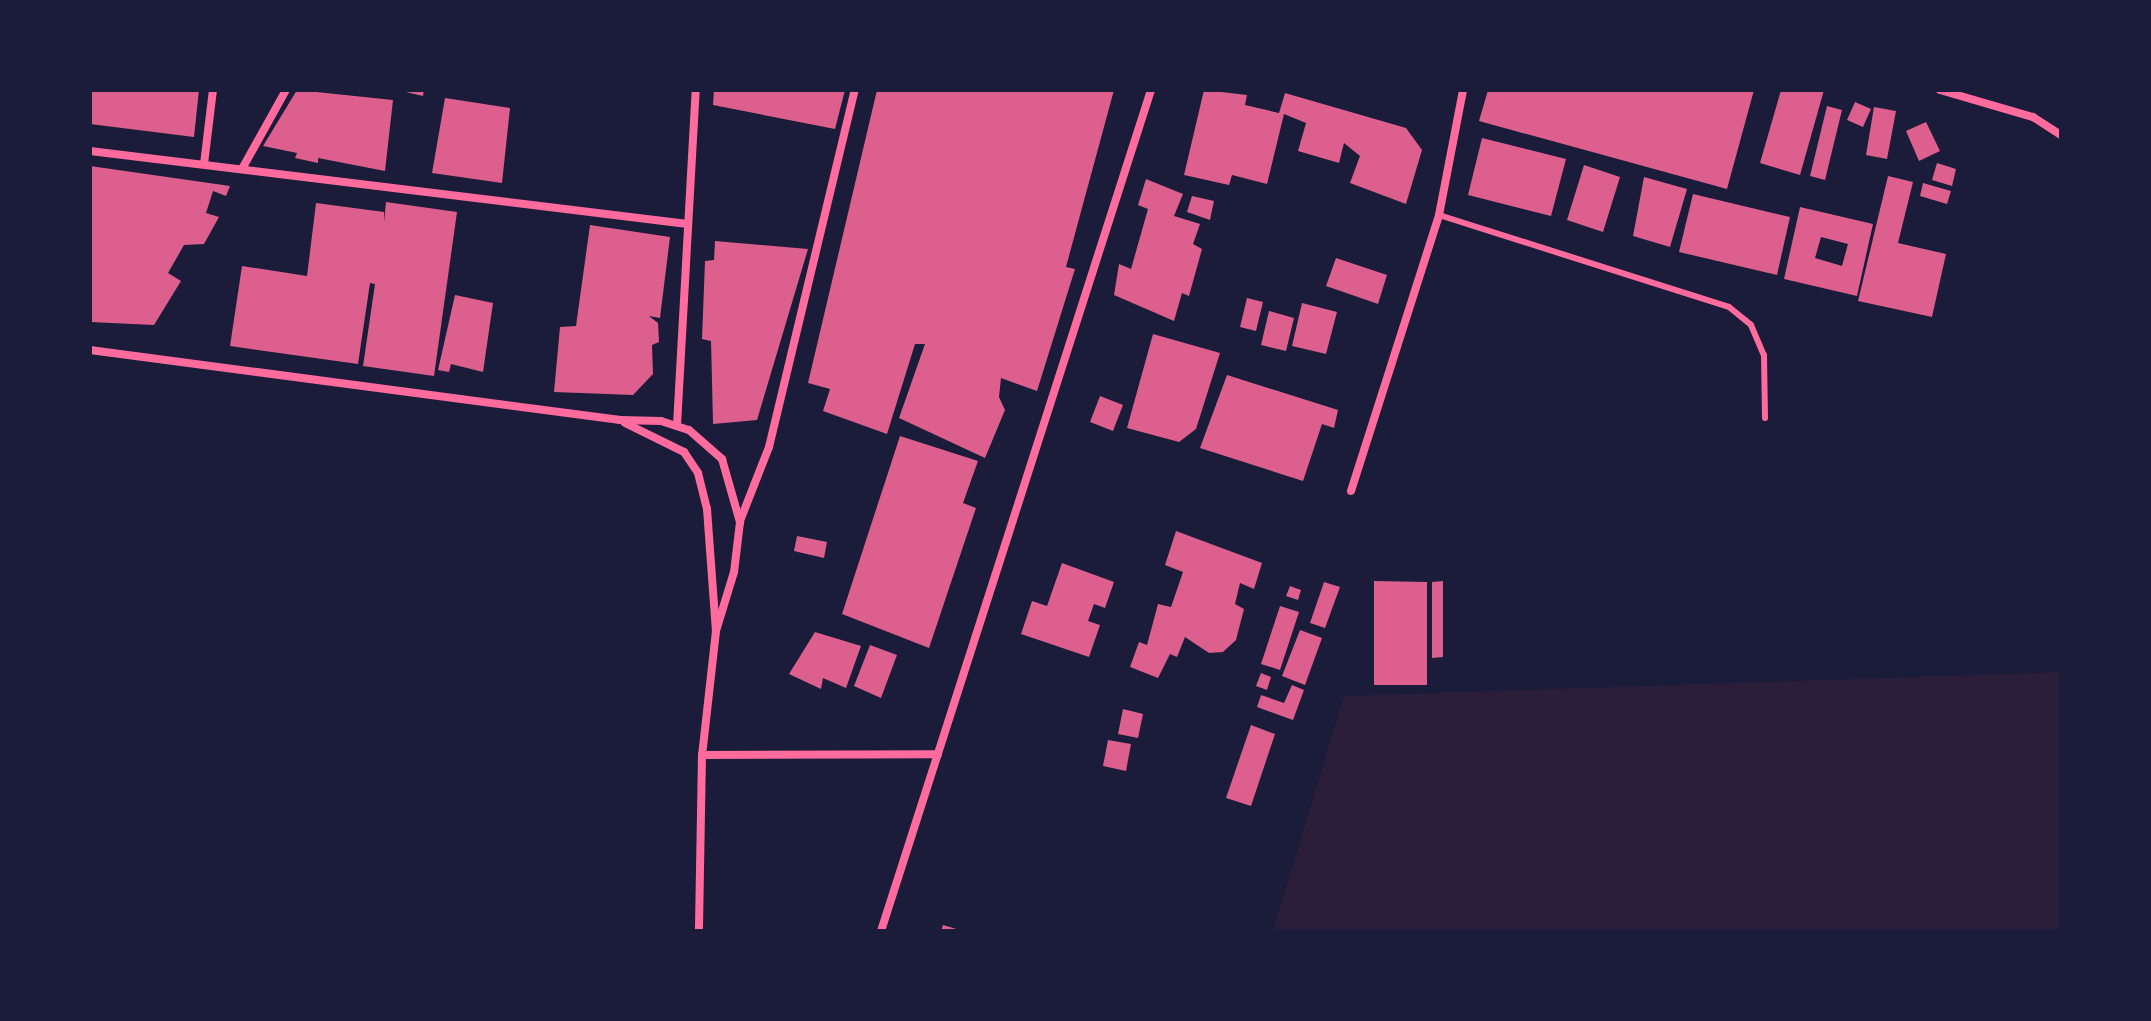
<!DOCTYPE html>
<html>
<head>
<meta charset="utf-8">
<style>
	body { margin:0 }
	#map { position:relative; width:2151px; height:1021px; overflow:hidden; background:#1b1b3a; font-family:"Public Sans",sans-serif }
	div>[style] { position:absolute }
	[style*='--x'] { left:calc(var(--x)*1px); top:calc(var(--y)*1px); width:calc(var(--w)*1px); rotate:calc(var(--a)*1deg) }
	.green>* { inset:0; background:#2a1e3b }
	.building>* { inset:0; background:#dd5f8e }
	.service>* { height:6px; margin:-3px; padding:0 3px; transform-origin:3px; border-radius:3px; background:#ff6b9d }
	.minor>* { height:8px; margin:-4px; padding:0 4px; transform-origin:4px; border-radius:4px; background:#ff6b9d }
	span { translate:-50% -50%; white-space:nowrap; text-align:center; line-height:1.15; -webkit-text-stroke:8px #1b1b3a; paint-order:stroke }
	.frame { position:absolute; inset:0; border:92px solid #1b1b3a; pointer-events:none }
</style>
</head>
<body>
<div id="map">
	<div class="green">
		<i style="clip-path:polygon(2061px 672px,2061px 931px,1273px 931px,1344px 696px)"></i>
	</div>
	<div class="building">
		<i style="clip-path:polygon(90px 90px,199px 90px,194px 137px,90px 124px)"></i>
		<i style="clip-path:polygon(297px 90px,393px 100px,385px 171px,318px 158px,318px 163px,295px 158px,297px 153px,263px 146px)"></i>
		<i style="clip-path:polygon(397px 90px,424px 90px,423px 96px)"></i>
		<i style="clip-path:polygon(714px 90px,845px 90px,835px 129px,713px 105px)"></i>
		<i style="clip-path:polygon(877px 90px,1114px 90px,1066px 267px,1075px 269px,1037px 391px,1001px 378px,999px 397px,1005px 410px,985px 458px,899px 418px,925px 344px,915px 344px,887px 434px,823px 411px,830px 389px,808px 383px)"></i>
		<i style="clip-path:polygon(1204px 90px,1247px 95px,1245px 105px,1279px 113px,1285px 93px,1406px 128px,1422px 150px,1406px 204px,1350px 183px,1360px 156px,1344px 143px,1339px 163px,1298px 151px,1306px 123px,1284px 114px,1267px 184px,1232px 175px,1229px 185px,1184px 175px)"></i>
		<i style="clip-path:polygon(1488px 90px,1754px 90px,1727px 189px,1479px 121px)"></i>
		<i style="clip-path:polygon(1781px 90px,1824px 90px,1800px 175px,1760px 163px)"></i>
		<i style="clip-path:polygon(445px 98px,510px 108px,502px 183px,432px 173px)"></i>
		<i style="clip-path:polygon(1855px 102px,1871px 109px,1863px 127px,1847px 120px)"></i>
		<i style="clip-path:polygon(1827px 106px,1842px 110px,1825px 180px,1810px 176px)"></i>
		<i style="clip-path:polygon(1874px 107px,1896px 111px,1887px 159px,1866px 155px)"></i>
		<i style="clip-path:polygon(1926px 122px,1940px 151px,1919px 161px,1906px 131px)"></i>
		<i style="clip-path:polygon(1482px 138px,1566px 159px,1551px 216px,1468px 195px)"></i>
		<i style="clip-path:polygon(1937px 163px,1956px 169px,1952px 186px,1932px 180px)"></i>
		<i style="clip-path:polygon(1584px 165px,1620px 177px,1603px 232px,1567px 220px)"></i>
		<i style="clip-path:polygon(90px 166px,230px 186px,226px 196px,213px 191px,206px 213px,219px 217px,204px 244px,184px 245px,168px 273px,181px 281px,154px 325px,90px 322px)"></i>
		<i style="clip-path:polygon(1888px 176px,1913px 182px,1898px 243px,1946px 254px,1932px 317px,1858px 301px)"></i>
		<i style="clip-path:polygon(1644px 177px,1687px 189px,1670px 247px,1633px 236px)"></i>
		<i style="clip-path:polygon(1146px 179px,1183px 194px,1174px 216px,1200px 224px,1193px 244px,1202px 249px,1189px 296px,1182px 293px,1174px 321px,1114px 295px,1119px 264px,1131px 269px,1148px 209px,1138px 205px)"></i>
		<i style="clip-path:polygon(1923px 183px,1951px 191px,1947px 204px,1920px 196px)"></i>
		<i style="clip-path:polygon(1693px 194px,1790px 217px,1777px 275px,1679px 252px)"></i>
		<i style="clip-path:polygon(1192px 196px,1214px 201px,1210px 220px,1187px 212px)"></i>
		<i style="clip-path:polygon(386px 202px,457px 212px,434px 376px,363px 366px,375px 284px,370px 283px,358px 364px,230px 346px,242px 266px,307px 276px,316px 203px,384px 212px,384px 222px)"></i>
		<i style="clip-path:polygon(evenodd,1800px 207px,1873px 224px,1857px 296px,1784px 279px,1800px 207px,1821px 237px,1848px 244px,1842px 266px,1815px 258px,1821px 237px)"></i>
		<i style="clip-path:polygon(590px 225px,670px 237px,660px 318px,649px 316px,658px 323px,659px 342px,652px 345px,653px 374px,633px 395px,554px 392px,560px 327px,576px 326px)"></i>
		<i style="clip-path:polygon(715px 241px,808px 249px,757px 420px,713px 424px,711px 341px,702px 339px,705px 261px,714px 260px)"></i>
		<i style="clip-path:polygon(1336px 258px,1387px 275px,1378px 304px,1326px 286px)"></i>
		<i style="clip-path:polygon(455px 295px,493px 303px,483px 372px,451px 364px,449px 372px,438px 370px)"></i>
		<i style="clip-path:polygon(1247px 298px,1263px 302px,1256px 331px,1240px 327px)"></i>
		<i style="clip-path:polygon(1302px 303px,1337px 312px,1326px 354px,1292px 346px)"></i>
		<i style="clip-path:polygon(1269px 311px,1294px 318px,1286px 351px,1261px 345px)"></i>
		<i style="clip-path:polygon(1153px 334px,1220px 353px,1196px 429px,1179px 442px,1127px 428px)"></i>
		<i style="clip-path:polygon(1227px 375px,1338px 410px,1334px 428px,1322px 424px,1303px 481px,1200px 448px)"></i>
		<i style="clip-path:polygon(1100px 396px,1123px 405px,1113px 431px,1090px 422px)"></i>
		<i style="clip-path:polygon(900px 436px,978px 461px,963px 503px,976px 508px,929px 648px,842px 614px)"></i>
		<i style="clip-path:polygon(1176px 531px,1262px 563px,1254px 589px,1240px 583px,1235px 604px,1244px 609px,1236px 640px,1223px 652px,1209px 653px,1185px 637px,1177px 657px,1170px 654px,1158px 678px,1130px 667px,1139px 642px,1147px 645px,1158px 604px,1171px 607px,1183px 572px,1165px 565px)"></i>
		<i style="clip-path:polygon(797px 536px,827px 542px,824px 558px,794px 551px)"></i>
		<i style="clip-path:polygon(1062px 563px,1114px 582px,1105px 608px,1094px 604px,1088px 621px,1100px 625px,1089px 657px,1021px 634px,1032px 601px,1047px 606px)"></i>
		<i style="clip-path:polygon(1374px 581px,1427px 582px,1427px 685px,1374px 685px)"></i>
		<i style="clip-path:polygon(1443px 581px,1443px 657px,1432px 658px,1432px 582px)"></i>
		<i style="clip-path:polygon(1324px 582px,1340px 587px,1325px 628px,1310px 623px)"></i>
		<i style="clip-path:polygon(1290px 586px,1301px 590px,1298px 600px,1286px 596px)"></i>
		<i style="clip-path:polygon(1280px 606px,1299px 612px,1280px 670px,1261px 664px)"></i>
		<i style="clip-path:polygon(1300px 630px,1322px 638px,1305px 685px,1282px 676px)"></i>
		<i style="clip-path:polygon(815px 632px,861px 646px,846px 688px,823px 678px,821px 689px,789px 674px)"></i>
		<i style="clip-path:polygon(870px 645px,897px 655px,881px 698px,854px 686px)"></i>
		<i style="clip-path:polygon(1261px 673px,1271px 677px,1267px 690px,1256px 686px)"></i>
		<i style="clip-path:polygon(1292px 685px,1304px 690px,1293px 720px,1257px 707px,1261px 695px,1284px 703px)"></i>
		<i style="clip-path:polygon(1123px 709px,1143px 714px,1138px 738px,1118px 734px)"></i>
		<i style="clip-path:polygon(1251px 725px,1275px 734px,1251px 806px,1226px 798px)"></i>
		<i style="clip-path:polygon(1108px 740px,1131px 744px,1126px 771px,1103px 766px)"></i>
		<i style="clip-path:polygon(943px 925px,960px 930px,960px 931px,941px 931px)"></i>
	</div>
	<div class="service">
		<i style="--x:1439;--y:215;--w:304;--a:17.6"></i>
		<i style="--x:1729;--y:307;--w:28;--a:39"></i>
		<i style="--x:1751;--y:325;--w:33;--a:67"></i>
		<i style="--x:1764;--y:355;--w:63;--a:89.1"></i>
	</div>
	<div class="minor">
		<i style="--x:1940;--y:90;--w:97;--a:16.2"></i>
		<i style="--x:2033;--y:117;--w:33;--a:33"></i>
		<i style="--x:90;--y:151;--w:602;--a:6.96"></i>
		<i style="--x:204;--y:164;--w:75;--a:-83.1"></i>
		<i style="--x:242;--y:169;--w:90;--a:-60.9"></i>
		<i style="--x:90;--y:350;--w:535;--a:7.52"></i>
		<i style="--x:620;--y:420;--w:41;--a:1.4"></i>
		<i style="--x:661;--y:421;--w:29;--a:18"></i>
		<i style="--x:689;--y:430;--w:44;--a:41.3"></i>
		<i style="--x:722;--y:459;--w:66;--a:74.1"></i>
		<i style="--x:740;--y:522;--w:50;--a:96.8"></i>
		<i style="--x:734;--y:572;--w:62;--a:107"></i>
		<i style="--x:625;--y:423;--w:66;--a:26.2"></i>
		<i style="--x:684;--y:452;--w:25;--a:56"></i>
		<i style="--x:698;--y:473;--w:37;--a:76"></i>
		<i style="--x:707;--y:509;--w:122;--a:85.8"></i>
		<i style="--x:716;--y:631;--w:125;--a:96.4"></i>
		<i style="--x:702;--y:755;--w:176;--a:91"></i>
		<i style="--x:677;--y:425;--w:336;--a:-86.8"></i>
		<i style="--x:1351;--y:491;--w:290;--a:-72.3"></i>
		<i style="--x:1439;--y:215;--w:127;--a:-79.1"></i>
		<i style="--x:740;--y:521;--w:79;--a:-68.6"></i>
		<i style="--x:769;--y:447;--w:367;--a:-76.5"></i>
		<i style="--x:702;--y:755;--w:236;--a:-0.2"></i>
		<i style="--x:881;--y:931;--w:883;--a:-72.2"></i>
	</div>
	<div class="frame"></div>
</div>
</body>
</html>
